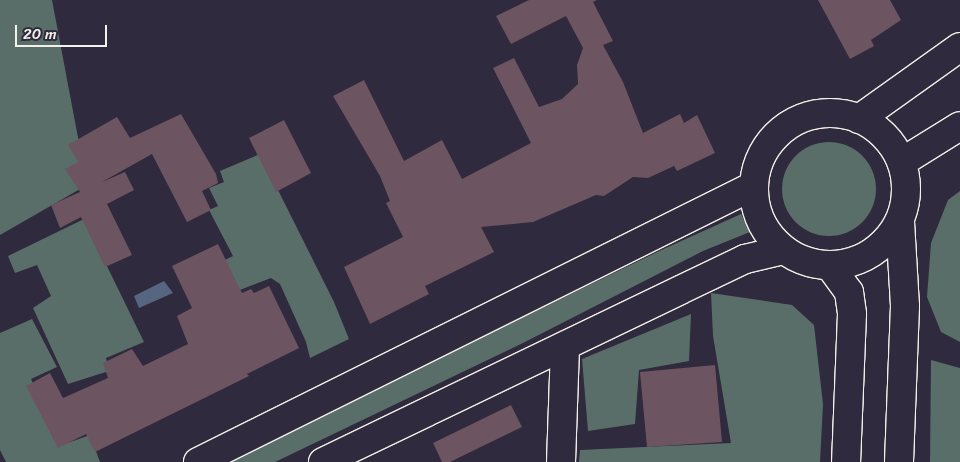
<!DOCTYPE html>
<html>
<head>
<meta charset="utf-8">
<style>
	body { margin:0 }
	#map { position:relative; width:960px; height:462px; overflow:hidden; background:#2f2a3d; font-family:Sriracha,sans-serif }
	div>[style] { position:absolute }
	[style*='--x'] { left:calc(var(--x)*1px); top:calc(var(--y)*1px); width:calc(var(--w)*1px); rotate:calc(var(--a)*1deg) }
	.green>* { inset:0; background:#596e68 }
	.round { border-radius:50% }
	.water>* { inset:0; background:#566680 }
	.building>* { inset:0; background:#6c5460 }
	.roads { filter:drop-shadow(1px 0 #f4f1e8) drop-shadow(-1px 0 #f4f1e8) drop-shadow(0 1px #f4f1e8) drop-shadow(0 -1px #f4f1e8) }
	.minor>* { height:28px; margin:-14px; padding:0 14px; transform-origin:14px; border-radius:14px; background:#2f2a3d }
	.tertiary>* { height:28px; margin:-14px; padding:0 14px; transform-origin:14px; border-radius:14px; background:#2f2a3d }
	.tertiary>.ring { margin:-14px; padding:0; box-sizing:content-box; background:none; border:28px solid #2f2a3d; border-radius:50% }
	span { translate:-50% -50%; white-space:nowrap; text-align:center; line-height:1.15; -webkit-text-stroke:4px #2f2a3d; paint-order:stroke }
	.scale { position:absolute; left:15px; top:25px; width:92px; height:22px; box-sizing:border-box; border:2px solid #f4f1e8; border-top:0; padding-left:6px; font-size:15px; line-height:18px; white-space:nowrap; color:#f4f1e8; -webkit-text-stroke:4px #2f2a3d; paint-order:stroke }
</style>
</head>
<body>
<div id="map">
	<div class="green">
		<i style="clip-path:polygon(0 0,52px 0,87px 185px,0 235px)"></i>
		<i class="round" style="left:782px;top:142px;width:94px;height:94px"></i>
		<i style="clip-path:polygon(260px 154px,334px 302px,349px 339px,310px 358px,306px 342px,280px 284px,271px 278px,232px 293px,215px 265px,233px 256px,209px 210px,218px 206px,209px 188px,224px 182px,220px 171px)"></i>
		<i style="clip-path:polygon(960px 191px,960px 342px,941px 332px,927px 297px,931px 243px,948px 200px)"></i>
		<i style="clip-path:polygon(741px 214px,750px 232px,703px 251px,525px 342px,275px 462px,226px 462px,657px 252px)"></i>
		<i style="clip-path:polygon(84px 219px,144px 342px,106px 358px,109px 371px,68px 384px,33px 308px,51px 296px,37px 265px,15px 273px,8px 256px)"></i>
		<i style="clip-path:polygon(711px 293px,792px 305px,814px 325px,823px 404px,820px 462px,579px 462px,580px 450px,731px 443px,713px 336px)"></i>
		<i style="clip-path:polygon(691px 314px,689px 361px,639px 370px,635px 424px,588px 431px,582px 359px)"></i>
		<i style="clip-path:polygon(32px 319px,57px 367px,31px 379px,62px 445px,90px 435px,100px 462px,6px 462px,0 450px,0 333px)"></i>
		<i style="clip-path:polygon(931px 360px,960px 368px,960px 462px,930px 462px)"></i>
	</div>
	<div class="water">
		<i style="clip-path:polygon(164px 281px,173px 293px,139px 308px,134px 296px)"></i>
	</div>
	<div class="building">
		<i style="clip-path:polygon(529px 0,597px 0,593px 2px,613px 41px,603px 45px,623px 82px,643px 133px,680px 114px,684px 123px,697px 115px,715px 153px,677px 171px,674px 166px,648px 178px,633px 177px,604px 196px,596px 195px,533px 222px,481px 227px,494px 252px,425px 286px,429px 294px,370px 324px,344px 267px,403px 237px,386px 203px,390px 201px,380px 176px,333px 96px,364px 80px,404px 161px,442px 140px,462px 179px,531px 143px,493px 68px,514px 58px,539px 107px,562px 99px,578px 84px,577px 65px,583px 48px,566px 16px,511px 44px,496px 16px)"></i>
		<i style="clip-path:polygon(818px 0,890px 0,901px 20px,871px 40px,874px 46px,850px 59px)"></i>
		<i style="clip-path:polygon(181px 114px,216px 174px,218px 183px,202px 191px,211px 210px,187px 222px,152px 154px,102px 182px,125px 172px,134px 190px,107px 204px,132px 255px,105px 267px,81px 217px,60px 228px,51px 205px,80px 192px,65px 169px,78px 162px,68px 145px,117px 117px,130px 138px)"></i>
		<i style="clip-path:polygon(284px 120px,311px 173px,276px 192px,249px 138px)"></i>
		<i style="clip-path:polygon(218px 244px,242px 293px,251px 289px,254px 293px,269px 286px,299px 348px,247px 374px,249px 376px,95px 452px,86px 434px,58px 448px,26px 386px,50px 373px,63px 398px,108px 378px,103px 363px,132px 349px,143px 366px,188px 344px,177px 316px,192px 308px,172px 266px)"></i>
		<i style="clip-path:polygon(715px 365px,722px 442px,647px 447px,640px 372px)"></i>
		<i style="clip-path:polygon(511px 405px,522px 427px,450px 462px,442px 462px,433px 443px)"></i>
	</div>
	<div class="roads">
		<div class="minor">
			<i style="--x:561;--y:462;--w:116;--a:-88"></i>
		</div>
		<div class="tertiary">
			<i class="ring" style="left:754px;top:113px;width:124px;height:124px"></i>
			<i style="--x:859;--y:119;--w:124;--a:-35.5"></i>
			<i style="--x:902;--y:162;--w:68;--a:-31.8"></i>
			<i style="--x:830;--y:266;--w:32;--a:54"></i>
			<i style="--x:849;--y:292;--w:22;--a:82"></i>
			<i style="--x:852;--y:314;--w:148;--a:92.3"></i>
			<i style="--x:198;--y:462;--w:620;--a:-26.44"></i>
			<i style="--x:323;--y:462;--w:468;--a:-25.7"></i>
			<i style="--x:745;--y:259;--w:39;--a:-13"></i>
			<i style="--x:899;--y:462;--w:156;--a:-87.8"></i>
			<i style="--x:905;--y:306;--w:84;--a:-93.4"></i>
		</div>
	</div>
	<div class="scale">20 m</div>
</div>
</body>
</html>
